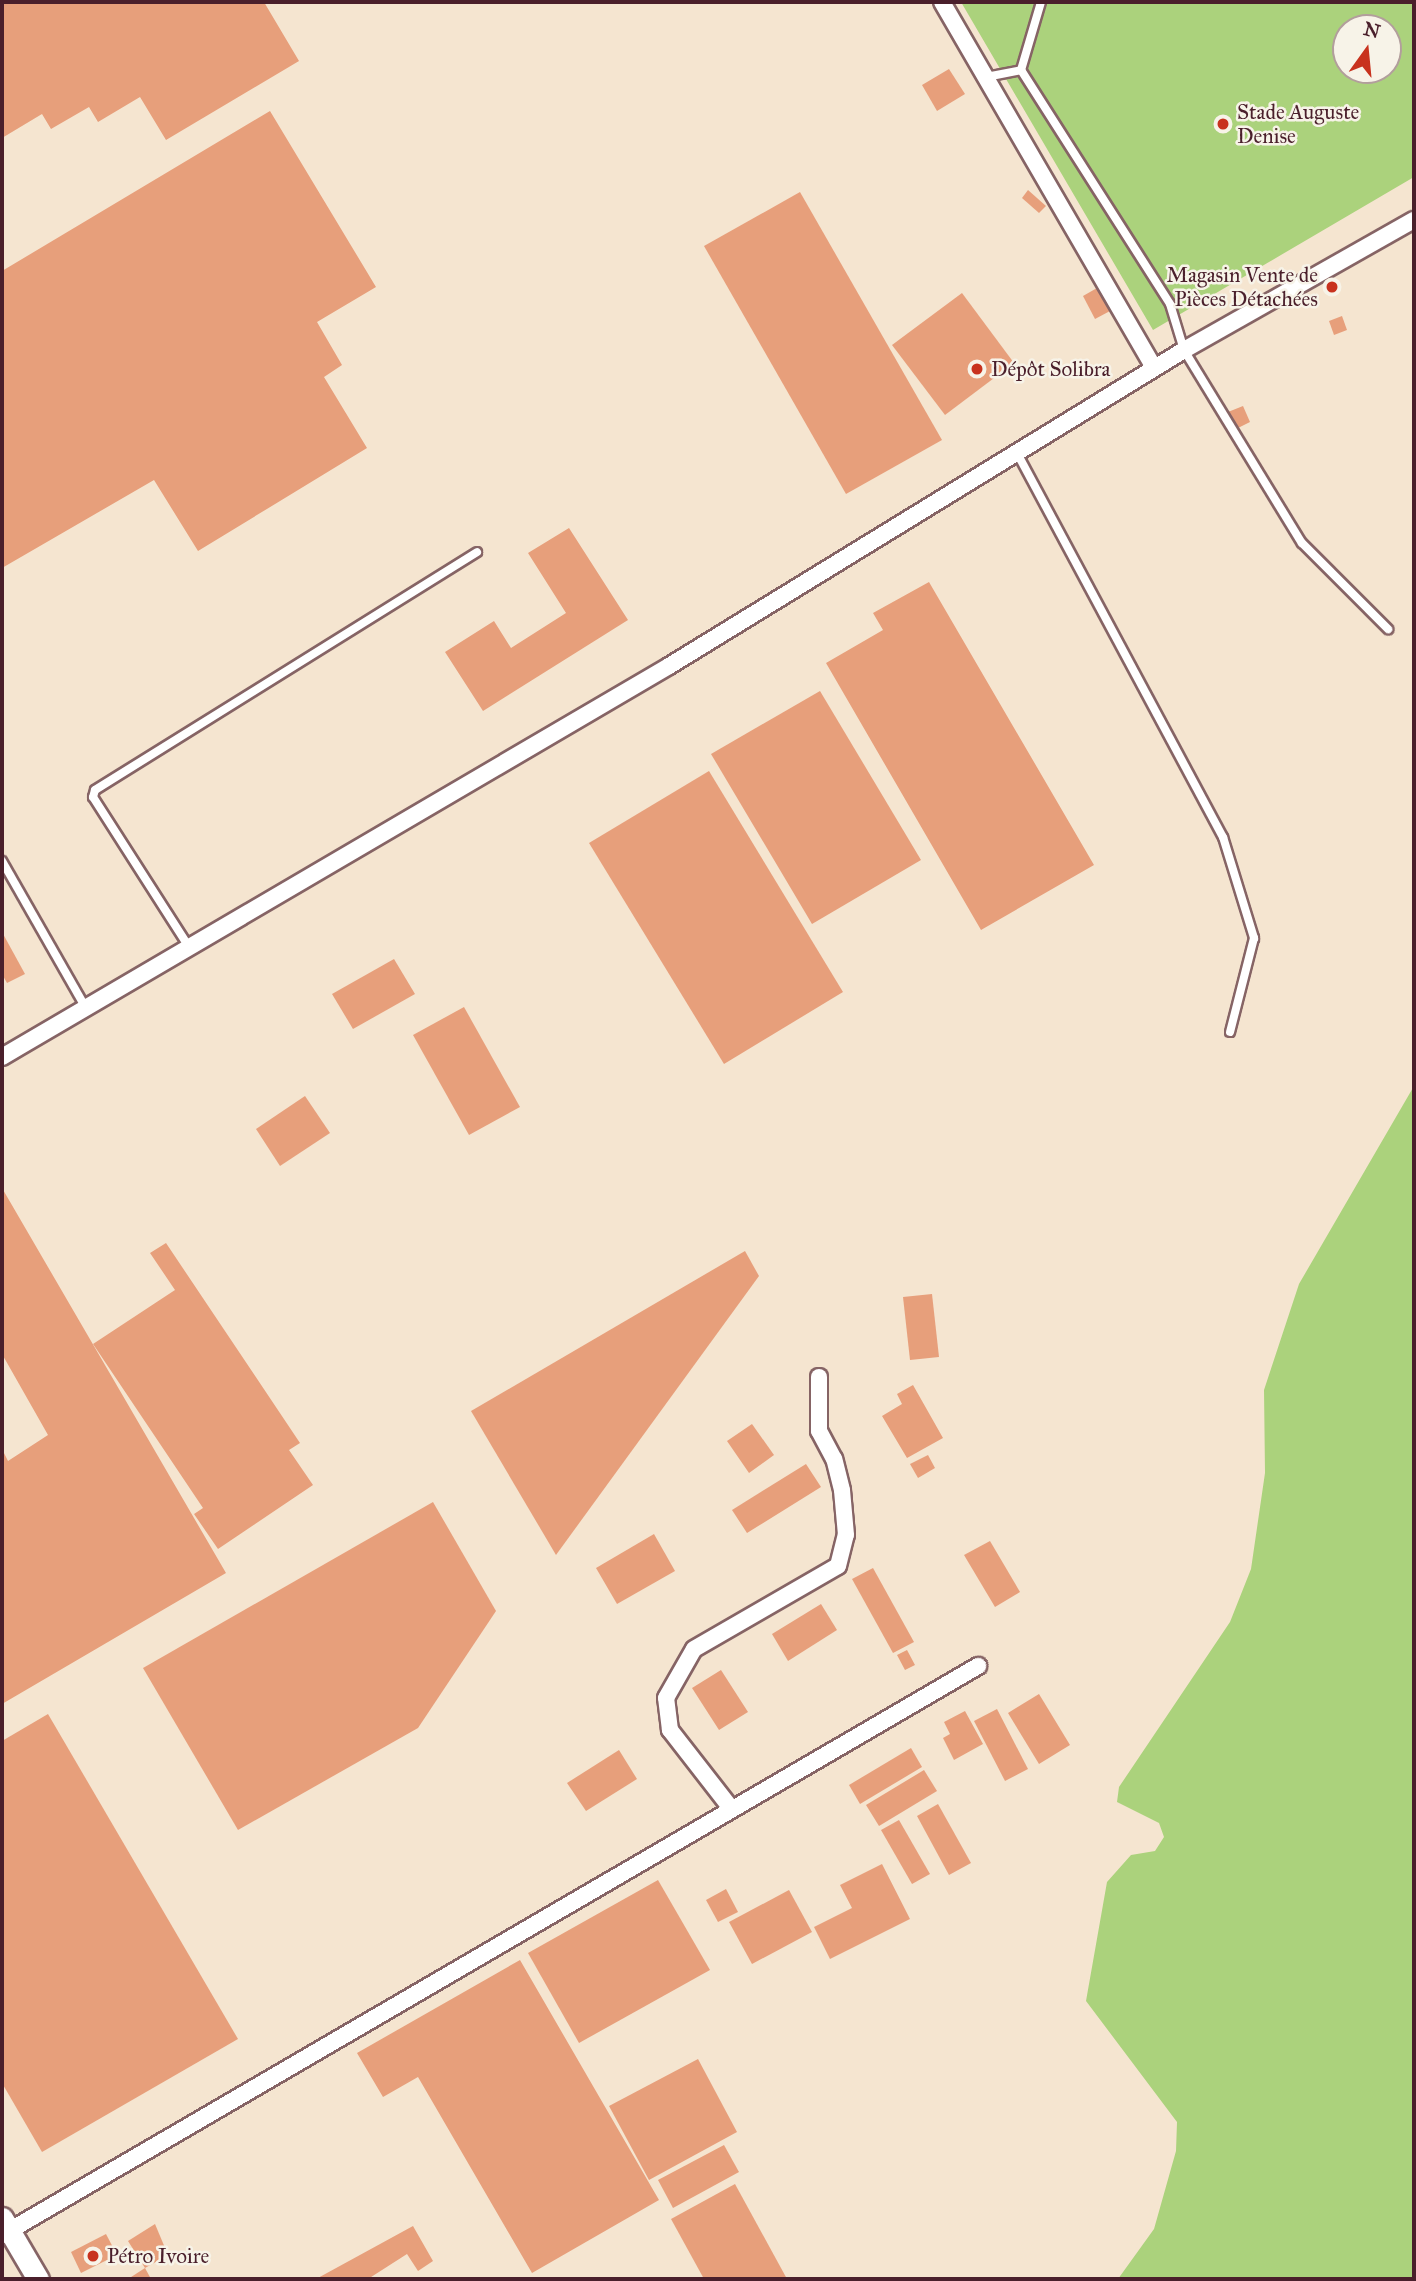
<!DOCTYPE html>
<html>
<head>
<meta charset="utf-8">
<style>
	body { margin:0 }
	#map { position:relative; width:1416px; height:2281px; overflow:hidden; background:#f5e5d0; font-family:"IM FELL Great Primer",serif }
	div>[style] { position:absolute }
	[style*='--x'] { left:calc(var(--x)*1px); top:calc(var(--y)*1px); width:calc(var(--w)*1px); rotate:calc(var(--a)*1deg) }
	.green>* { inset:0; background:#abd27c }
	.building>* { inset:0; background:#e79f7b }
	.roads { filter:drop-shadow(2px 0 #866465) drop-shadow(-2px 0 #866465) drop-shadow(0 2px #866465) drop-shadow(0 -2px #866465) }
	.lane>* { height:8px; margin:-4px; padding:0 4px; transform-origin:4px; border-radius:4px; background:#fff }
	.street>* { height:16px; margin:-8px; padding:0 8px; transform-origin:8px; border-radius:8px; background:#fff }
	.secondary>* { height:21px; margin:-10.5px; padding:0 10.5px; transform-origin:10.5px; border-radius:10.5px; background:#fff }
	.dots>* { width:19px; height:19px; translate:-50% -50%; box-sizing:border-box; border:4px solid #f7f3e8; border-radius:50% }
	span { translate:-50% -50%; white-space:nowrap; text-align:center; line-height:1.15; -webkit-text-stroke:5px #f7f3e8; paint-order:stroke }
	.poi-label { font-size:21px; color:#4a1f2b }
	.left { translate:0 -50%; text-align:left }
	.right { translate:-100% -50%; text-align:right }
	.frame { position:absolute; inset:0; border:4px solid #4a1f2b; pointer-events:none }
	.north { position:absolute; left:1332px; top:14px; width:70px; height:70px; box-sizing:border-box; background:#f7f3e8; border:2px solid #b29e9c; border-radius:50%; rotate:15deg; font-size:19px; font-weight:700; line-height:28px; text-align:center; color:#4a1f2b }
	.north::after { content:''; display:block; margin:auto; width:24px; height:32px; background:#c8321e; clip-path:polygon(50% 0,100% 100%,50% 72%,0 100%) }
</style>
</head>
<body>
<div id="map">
	<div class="green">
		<i style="clip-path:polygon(evenodd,961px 2px,1414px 2px,1414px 177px,1153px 330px,961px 2px,1346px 28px,1388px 28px,1388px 70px,1346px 70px,1346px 28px)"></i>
		<i style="clip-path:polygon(1414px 1086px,1414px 2279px,1118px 2279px,1154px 2229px,1176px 2151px,1177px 2122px,1086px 2001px,1107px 1882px,1131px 1855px,1155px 1851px,1164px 1837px,1159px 1823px,1117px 1802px,1119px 1787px,1230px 1622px,1251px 1569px,1265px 1473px,1264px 1390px,1299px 1284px)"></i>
	</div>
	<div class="building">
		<i style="clip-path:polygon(2px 2px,264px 2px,299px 61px,166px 140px,140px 97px,98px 122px,89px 107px,51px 129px,42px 114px,2px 138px)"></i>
		<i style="clip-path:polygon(949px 69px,965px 94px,937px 111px,922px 85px)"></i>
		<i style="clip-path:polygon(270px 111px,376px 287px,317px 322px,342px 365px,324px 377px,367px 448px,198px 551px,154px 480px,2px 568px,2px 271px)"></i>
		<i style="clip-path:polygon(1028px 190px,1046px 206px,1039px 213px,1022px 198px)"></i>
		<i style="clip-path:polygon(800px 192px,942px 440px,846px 494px,704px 246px)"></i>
		<i style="clip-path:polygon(1097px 288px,1110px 311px,1095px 319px,1083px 296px)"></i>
		<i style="clip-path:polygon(962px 293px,1014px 363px,945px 415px,892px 345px)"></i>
		<i style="clip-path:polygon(1342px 316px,1347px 330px,1334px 335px,1329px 321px)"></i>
		<i style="clip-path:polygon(1243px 406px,1250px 422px,1236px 429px,1228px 412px)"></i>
		<i style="clip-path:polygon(569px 528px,628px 620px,483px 711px,445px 652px,494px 621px,511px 648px,566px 613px,528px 553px)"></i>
		<i style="clip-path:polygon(929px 582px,1094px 865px,981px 930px,826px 663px,883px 630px,873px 613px)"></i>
		<i style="clip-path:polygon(820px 691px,921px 860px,812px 924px,711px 754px)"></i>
		<i style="clip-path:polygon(709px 771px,843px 992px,724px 1064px,589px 843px)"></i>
		<i style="clip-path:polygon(2px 932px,25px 974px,7px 983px,2px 974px)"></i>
		<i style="clip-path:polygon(394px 959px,415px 994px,353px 1029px,332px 994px)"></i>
		<i style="clip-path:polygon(464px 1007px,520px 1107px,469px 1135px,413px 1035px)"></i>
		<i style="clip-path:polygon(305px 1096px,330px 1133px,280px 1166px,256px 1129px)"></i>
		<i style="clip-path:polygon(2px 1188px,226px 1573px,2px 1704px,2px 1449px,8px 1461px,48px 1435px,2px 1354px)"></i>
		<i style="clip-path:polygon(166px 1243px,300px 1443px,289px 1450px,313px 1485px,218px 1549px,194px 1514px,203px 1508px,93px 1344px,175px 1290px,150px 1253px)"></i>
		<i style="clip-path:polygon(745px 1251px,759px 1276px,556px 1555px,471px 1411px)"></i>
		<i style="clip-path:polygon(932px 1294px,939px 1357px,910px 1360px,903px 1297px)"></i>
		<i style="clip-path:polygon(913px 1385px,943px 1438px,907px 1458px,882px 1416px,902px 1404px,897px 1394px)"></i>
		<i style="clip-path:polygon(752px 1424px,774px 1455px,749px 1473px,727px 1441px)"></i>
		<i style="clip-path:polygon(928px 1455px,935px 1468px,918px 1478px,910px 1464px)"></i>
		<i style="clip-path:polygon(806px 1464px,821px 1487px,747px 1533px,732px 1510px)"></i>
		<i style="clip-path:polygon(433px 1502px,496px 1611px,418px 1728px,238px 1830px,143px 1668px)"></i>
		<i style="clip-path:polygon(654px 1534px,675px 1571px,617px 1604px,596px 1568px)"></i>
		<i style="clip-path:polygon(990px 1541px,1020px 1592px,995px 1607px,964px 1555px)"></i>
		<i style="clip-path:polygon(873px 1568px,914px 1642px,893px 1653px,852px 1579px)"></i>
		<i style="clip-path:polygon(821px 1604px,837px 1630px,788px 1661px,772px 1634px)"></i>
		<i style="clip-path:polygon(907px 1650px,915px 1665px,905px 1670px,897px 1655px)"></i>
		<i style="clip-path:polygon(721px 1670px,748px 1712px,719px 1730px,692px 1688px)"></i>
		<i style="clip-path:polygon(1039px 1694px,1070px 1745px,1039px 1764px,1008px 1713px)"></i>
		<i style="clip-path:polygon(997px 1709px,1028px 1769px,1005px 1781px,974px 1721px)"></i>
		<i style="clip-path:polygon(965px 1711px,983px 1744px,954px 1760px,943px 1738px,950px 1734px,944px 1722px)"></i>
		<i style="clip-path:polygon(48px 1714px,238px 2039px,42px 2152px,2px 2083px,2px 1741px)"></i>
		<i style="clip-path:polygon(911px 1748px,922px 1767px,860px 1804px,849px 1785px)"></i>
		<i style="clip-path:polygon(619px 1750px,637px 1779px,586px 1811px,567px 1783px)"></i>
		<i style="clip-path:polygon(924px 1770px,937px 1791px,879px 1826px,866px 1805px)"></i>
		<i style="clip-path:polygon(938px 1804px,971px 1863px,949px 1875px,917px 1816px)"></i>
		<i style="clip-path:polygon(899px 1820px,930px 1874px,912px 1884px,881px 1830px)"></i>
		<i style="clip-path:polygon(882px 1864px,910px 1919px,830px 1959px,814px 1927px,852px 1908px,840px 1885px)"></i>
		<i style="clip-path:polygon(658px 1880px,710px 1970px,579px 2043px,528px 1953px)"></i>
		<i style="clip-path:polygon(726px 1889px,738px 1912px,718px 1922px,706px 1900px)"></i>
		<i style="clip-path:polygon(789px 1890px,812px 1932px,752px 1964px,729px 1922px)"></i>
		<i style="clip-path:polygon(520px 1960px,659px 2200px,532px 2273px,418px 2077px,383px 2097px,357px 2053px)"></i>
		<i style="clip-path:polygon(698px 2059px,737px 2132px,649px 2180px,609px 2106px)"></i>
		<i style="clip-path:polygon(724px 2145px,739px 2172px,673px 2208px,658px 2180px)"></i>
		<i style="clip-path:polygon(735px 2184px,787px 2279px,704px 2279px,671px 2219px)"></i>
		<i style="clip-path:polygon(155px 2224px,168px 2255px,145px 2268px,128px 2241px)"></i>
		<i style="clip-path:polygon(413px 2226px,433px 2261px,418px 2271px,407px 2254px,368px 2279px,316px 2279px)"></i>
		<i style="clip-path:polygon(106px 2234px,117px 2255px,81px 2273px,71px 2252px)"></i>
		<i style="clip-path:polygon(145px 2268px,151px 2279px,128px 2279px)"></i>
	</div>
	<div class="roads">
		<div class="lane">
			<i style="--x:1021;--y:70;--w:71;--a:-73.6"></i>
			<i style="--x:986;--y:77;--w:36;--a:-11"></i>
			<i style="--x:1021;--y:70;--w:277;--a:57.5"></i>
			<i style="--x:1170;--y:304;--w:48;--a:73.1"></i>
			<i style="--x:1184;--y:350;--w:226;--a:58.6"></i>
			<i style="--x:1302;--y:543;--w:122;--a:45"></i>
			<i style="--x:1017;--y:453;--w:436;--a:61.8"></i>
			<i style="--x:1223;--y:837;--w:106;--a:72.9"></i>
			<i style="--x:1254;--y:938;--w:97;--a:104.3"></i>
			<i style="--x:2;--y:861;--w:169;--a:60.3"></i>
			<i style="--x:189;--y:947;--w:178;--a:-122.6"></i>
			<i style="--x:93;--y:797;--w:7;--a:-74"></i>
			<i style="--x:95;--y:790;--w:450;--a:-31.9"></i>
		</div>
		<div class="street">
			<i style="--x:942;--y:2;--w:422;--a:59.9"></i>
			<i style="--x:2;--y:1057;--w:773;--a:-30.38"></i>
			<i style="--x:669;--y:666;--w:604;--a:-31.53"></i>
			<i style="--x:1184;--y:350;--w:264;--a:-29.5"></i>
			<i style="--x:730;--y:1807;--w:98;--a:-127.9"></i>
			<i style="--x:670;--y:1730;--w:32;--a:-97"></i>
			<i style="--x:666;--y:1698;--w:56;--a:-60.3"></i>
			<i style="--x:694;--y:1649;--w:166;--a:-30"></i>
			<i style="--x:838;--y:1566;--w:32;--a:-76"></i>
			<i style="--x:846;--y:1535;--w:45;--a:-95.1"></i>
			<i style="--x:842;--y:1490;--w:32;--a:-104"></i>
			<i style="--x:834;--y:1459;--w:32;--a:-118"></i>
			<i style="--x:819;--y:1431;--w:54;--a:-90"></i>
			<i style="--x:2;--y:2235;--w:1130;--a:-30.24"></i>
		</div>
		<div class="secondary">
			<i style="--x:2;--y:2218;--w:71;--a:59.5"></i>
		</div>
	</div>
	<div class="dots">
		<i style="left:1223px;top:124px;background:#c8321e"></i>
		<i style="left:1332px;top:287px;background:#c8321e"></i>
		<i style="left:977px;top:369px;background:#c8321e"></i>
		<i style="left:93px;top:2256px;background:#c8321e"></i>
	</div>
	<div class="poi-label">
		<span class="left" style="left:1237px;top:124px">Stade Auguste<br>Denise</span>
		<span class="right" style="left:1318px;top:287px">Magasin Vente de<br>Pièces Détachées</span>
		<span class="left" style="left:991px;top:369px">Dépôt Solibra</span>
		<span class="left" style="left:107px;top:2256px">Pétro Ivoire</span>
	</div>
	<div class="frame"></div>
	<div class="north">N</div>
</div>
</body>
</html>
